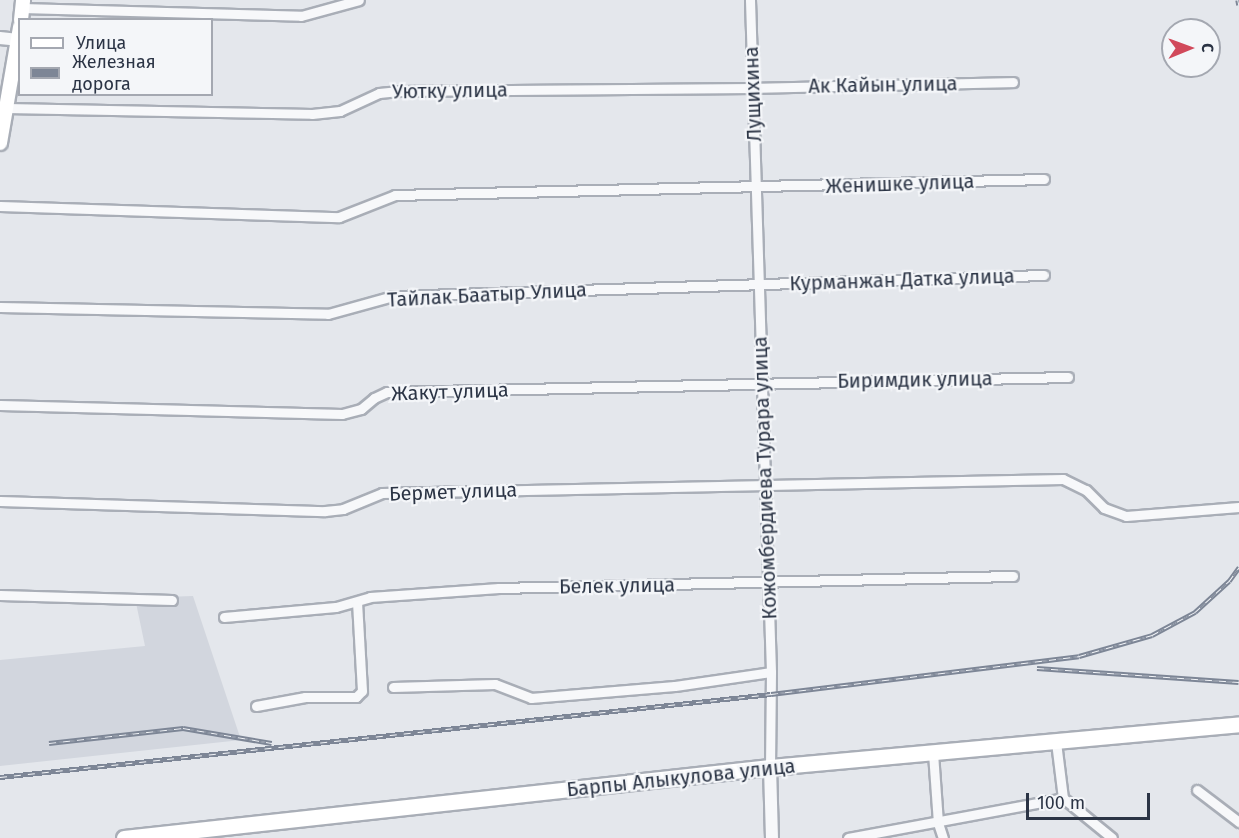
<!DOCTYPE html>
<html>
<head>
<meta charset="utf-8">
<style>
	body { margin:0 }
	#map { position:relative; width:1239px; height:838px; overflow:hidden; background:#e4e7ec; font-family:"Fira Sans",sans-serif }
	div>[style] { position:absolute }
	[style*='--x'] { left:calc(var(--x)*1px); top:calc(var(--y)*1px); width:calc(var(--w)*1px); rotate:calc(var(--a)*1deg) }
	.built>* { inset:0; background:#d2d6de }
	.roads { filter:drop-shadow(2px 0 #a9aeb7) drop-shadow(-2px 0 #a9aeb7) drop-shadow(0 2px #a9aeb7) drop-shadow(0 -2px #a9aeb7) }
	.minor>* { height:9px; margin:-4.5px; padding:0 4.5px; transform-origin:4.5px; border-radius:4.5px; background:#f7f8fa }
	.tertiary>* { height:12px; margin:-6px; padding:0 6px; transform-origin:6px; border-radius:6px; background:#f7f8fa }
	.secondary>* { height:14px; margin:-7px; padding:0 7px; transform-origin:7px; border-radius:7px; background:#fff }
	.primary>* { height:15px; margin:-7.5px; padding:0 7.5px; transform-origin:7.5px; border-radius:7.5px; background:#fff }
	.rail>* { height:4.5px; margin-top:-2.25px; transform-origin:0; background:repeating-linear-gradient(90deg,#f4f6f9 0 7px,#7d8696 0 14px); box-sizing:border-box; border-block:2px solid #7d8696 }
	span { translate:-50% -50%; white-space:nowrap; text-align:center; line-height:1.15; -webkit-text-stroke:4.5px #f4f6f9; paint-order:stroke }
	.street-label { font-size:20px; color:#2b3445 }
	.legend { position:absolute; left:18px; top:18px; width:195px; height:78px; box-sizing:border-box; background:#f4f6f9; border:2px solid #a4a8b1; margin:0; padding:8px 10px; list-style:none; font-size:18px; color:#2b3445 }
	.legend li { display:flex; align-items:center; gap:12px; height:30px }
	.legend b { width:30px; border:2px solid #a4a8b1 }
	.north { position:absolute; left:1161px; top:18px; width:60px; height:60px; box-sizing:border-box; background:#f4f6f9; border:2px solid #a4a8b1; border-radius:50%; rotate:89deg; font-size:16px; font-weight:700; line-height:24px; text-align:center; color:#2b3445 }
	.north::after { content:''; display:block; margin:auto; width:21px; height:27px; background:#d1495b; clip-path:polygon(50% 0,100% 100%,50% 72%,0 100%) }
	.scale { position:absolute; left:1026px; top:793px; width:124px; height:27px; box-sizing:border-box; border:3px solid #2b3445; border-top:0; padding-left:8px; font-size:18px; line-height:21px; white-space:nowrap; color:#2b3445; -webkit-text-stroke:4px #f4f6f9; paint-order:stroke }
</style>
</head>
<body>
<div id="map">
	<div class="built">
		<i style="clip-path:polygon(193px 596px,241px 740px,0 766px,0 660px,145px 646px,135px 598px)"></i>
	</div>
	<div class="roads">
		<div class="minor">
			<i style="--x:750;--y:0;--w:672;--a:88.21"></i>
			<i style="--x:771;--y:672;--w:95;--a:90.6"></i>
			<i style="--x:22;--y:8;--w:279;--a:1.6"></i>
			<i style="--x:301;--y:16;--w:60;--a:-15.4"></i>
			<i style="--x:6;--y:108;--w:306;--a:1.1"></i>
			<i style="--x:312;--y:114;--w:28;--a:-6"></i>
			<i style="--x:340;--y:111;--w:43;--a:-24.8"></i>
			<i style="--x:379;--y:93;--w:20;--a:-6"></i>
			<i style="--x:399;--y:91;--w:354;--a:-0.5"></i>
			<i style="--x:753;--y:88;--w:260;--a:-1.3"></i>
			<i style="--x:0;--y:206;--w:339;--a:1.9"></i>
			<i style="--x:339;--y:217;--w:60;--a:-21.4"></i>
			<i style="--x:395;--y:195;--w:649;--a:-1.41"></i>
			<i style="--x:0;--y:307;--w:328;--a:1.2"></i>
			<i style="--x:328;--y:314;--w:67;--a:-15.5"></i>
			<i style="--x:393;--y:296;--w:651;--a:-1.85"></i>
			<i style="--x:0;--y:405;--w:342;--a:1.5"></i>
			<i style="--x:342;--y:414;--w:20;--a:-15"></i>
			<i style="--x:361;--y:409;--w:17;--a:-40"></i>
			<i style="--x:374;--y:398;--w:14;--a:-25"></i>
			<i style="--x:387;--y:392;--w:681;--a:-1.26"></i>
			<i style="--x:0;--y:501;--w:325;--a:1.8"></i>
			<i style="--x:325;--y:511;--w:18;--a:-6"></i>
			<i style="--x:343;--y:509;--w:42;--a:-22.3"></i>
			<i style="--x:382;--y:493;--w:681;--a:-1.18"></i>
			<i style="--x:1063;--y:479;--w:25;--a:26"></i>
			<i style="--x:1086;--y:490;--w:25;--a:45"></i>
			<i style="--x:1104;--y:508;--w:23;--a:20"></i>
			<i style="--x:1126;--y:516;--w:113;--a:-4.6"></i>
			<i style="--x:0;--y:595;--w:172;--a:1.7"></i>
			<i style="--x:224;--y:617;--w:112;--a:-5.1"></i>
			<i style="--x:336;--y:607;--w:35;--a:-16"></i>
			<i style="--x:370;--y:597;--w:129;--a:-4"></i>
			<i style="--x:499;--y:588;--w:514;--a:-1.34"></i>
			<i style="--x:393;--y:687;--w:102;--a:-1.7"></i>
			<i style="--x:495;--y:684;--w:39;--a:21"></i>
			<i style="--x:531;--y:698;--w:144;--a:-4.8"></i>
			<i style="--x:675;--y:686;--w:97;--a:-8.3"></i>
			<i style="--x:256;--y:706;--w:50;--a:-10.4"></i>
			<i style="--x:305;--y:697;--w:51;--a:0"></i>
			<i style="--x:356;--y:697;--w:8;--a:-45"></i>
			<i style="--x:362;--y:691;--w:89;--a:-93.2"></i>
			<i style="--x:1056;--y:742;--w:56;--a:82.9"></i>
			<i style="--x:1063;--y:798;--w:63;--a:39.2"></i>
			<i style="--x:933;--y:753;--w:70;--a:85.9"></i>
			<i style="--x:938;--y:823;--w:16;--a:72"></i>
			<i style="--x:1197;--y:790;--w:53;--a:37.3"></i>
			<i style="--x:848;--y:838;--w:219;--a:-10.5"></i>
		</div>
		<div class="tertiary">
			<i style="--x:0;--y:38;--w:18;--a:6"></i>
			<i style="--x:770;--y:767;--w:71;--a:88.4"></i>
		</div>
		<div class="secondary">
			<i style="--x:21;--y:20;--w:20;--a:-84"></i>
			<i style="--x:0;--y:143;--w:118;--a:-80.2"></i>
		</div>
		<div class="primary">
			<i style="--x:124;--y:838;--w:650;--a:-6.27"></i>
			<i style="--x:770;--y:767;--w:471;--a:-5.2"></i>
		</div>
	</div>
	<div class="rail">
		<i style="--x:1238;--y:0;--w:5;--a:79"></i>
		<i style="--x:1037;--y:668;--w:202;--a:4"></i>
		<i style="--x:49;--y:743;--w:135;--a:-6.4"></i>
		<i style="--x:183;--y:728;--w:90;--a:9.6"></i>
		<i style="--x:0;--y:777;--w:775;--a:-6.14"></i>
		<i style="--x:771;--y:694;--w:310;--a:-7"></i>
		<i style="--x:1079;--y:656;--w:76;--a:-16"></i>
		<i style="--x:1152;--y:635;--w:49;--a:-28.1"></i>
		<i style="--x:1195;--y:612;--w:46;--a:-42.4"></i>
		<i style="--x:1229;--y:581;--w:17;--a:-54"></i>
	</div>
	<div class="street-label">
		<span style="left:883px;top:85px;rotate:-1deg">Ак Кайын улица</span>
		<span style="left:450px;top:91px;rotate:-1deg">Уютку улица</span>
		<span style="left:753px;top:94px;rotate:-92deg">Лущихина</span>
		<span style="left:900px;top:184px;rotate:-2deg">Женишке улица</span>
		<span style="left:902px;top:280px;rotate:-2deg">Курманжан Датка улица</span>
		<span style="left:487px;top:295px;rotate:-3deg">Тайлак Баатыр Улица</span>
		<span style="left:915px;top:380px;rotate:-1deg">Биримдик улица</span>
		<span style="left:450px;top:392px;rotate:-2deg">Жакут улица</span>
		<span style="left:765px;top:478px;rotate:-92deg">Кожомбердиева Турара улица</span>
		<span style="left:453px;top:492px;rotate:-2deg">Бермет улица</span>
		<span style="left:617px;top:586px;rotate:-1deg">Белек улица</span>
		<span style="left:681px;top:778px;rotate:-6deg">Барпы Алыкулова улица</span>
	</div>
	<ul class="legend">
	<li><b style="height:8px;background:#fff"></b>Улица</li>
	<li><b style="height:8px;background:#7d8696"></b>Железная дорога</li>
	</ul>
	<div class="north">С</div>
	<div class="scale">100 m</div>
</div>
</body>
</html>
